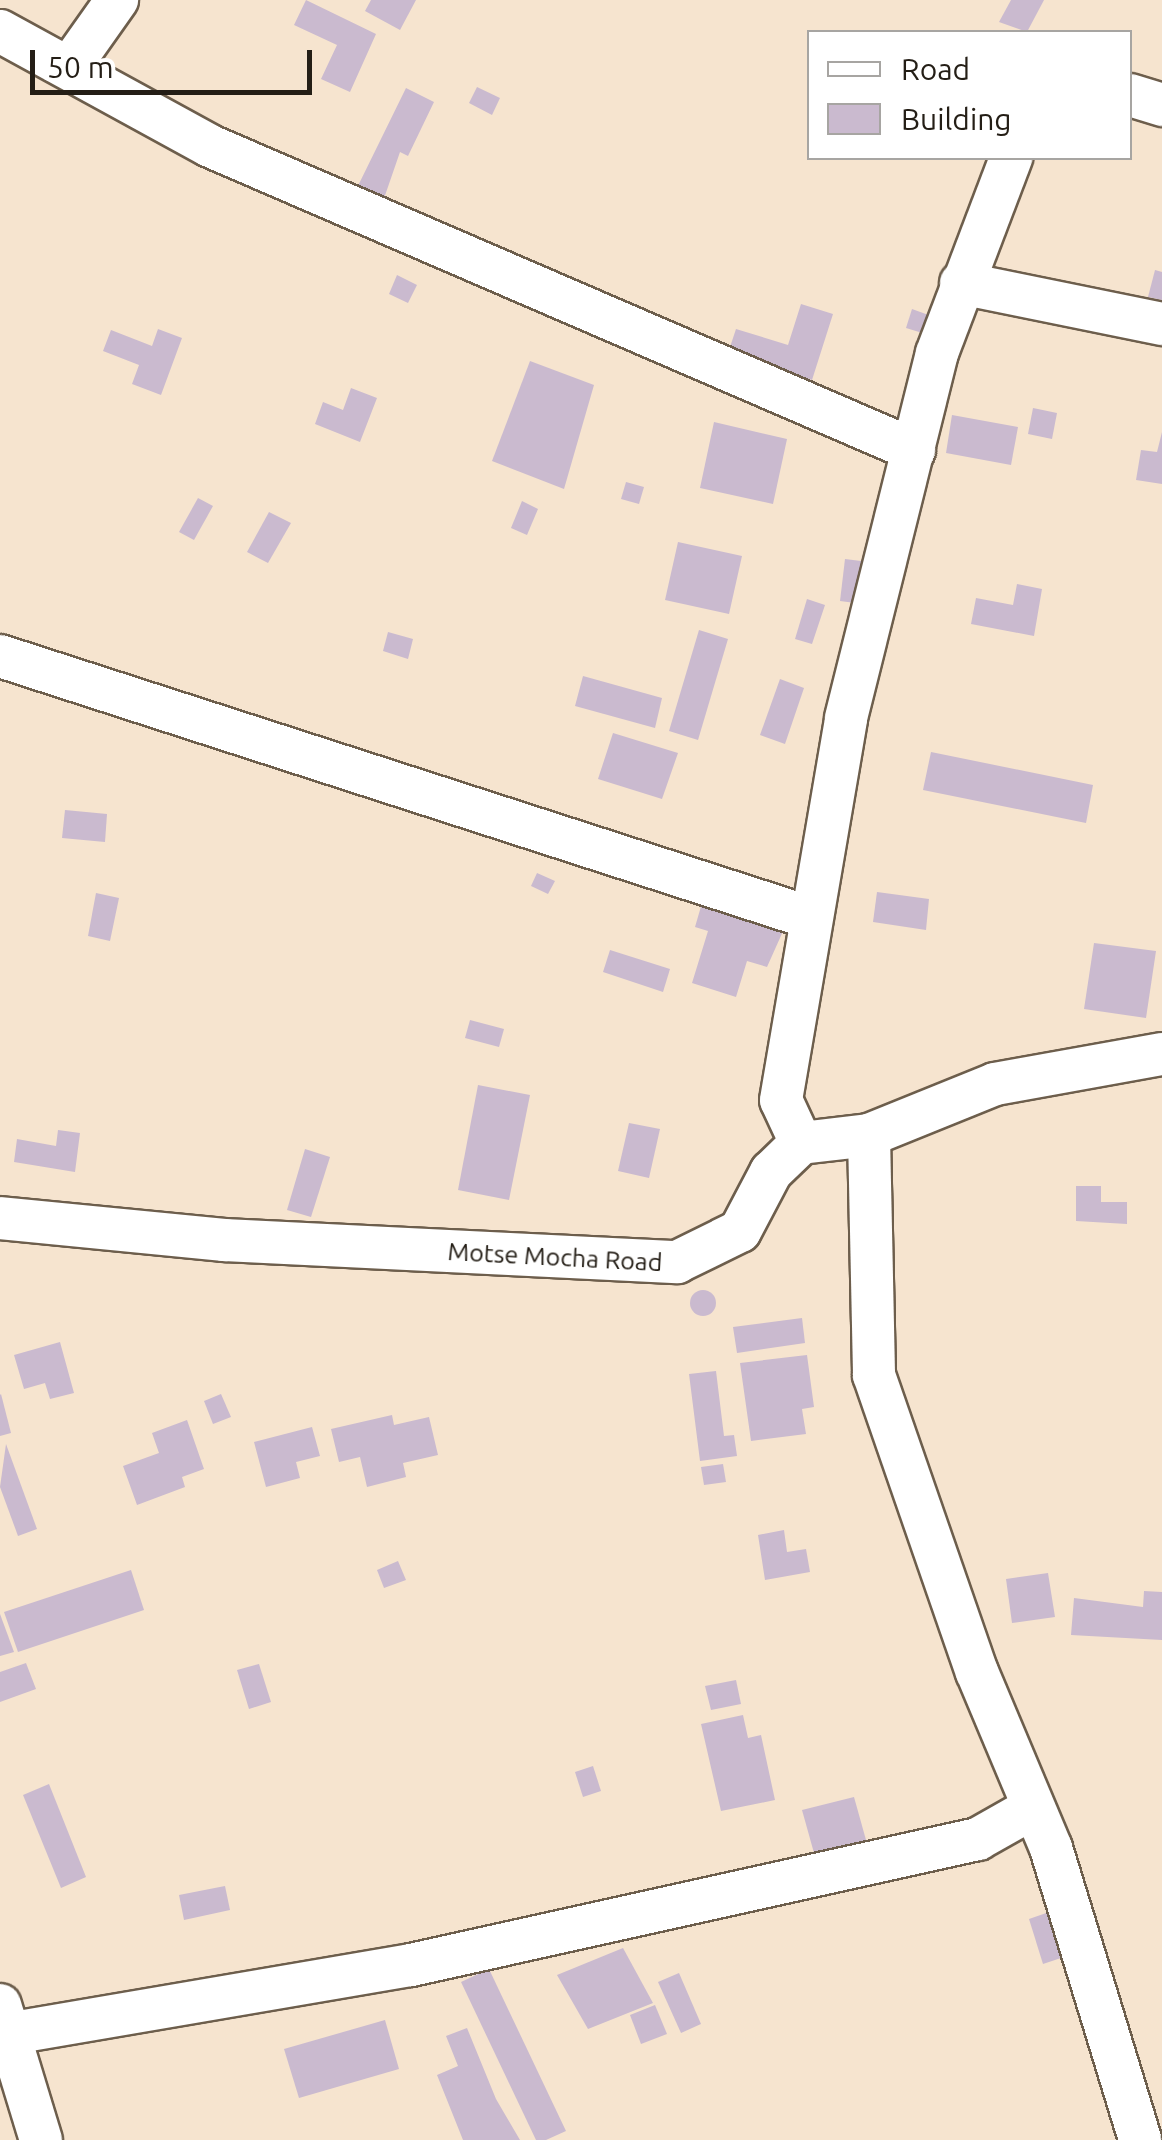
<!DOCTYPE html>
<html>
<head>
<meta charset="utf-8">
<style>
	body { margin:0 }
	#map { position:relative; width:1162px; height:2140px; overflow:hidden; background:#f6e4cf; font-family:Ubuntu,sans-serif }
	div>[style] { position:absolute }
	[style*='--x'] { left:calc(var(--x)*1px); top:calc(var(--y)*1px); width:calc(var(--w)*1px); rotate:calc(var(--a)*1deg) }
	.building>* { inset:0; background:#cabacf }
	.round { border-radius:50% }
	.roads { filter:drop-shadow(2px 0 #6d5e4c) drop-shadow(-2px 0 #6d5e4c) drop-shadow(0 2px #6d5e4c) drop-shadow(0 -2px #6d5e4c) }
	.street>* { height:42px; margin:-21px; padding:0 21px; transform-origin:21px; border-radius:21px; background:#fff }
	span { translate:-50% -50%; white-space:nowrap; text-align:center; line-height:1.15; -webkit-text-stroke:10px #fff; paint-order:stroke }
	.street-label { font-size:25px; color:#241e16 }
	.legend { position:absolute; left:807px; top:30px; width:325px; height:130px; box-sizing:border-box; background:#fff; border:2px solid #a7a5a2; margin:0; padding:12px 18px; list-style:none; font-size:30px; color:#241e16 }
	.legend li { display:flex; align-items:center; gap:20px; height:50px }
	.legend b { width:50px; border:2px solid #a7a5a2 }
	.scale { position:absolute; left:30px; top:50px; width:282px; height:45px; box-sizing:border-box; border:5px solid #241e16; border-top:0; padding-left:12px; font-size:30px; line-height:35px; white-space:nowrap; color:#241e16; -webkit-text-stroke:8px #fff; paint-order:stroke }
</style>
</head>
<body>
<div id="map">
	<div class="building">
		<i style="clip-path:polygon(306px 0,376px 34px,350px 92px,321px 79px,337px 45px,294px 25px)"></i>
		<i style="clip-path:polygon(371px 0,416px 0,400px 30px,365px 11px)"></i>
		<i style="clip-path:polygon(1011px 0,1044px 0,1027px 32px,999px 22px)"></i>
		<i style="clip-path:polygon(477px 87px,500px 98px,492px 115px,469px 103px)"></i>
		<i style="clip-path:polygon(406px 88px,434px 102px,408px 156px,400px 152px,380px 210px,353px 196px)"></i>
		<i style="clip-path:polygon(1155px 270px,1162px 272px,1162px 300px,1148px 297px)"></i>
		<i style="clip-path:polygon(397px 275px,417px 285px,408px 303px,389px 294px)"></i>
		<i style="clip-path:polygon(801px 304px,833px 314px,812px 380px,728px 353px,736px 329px,788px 345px)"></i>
		<i style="clip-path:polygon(912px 309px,934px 317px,929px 335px,906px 328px)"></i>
		<i style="clip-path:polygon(158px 329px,182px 338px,161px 395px,132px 384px,139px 365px,103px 351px,111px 330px,152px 346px)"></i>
		<i style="clip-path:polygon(530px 361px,594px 385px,564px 489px,492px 461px)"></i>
		<i style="clip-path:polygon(351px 388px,377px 398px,360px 442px,315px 424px,323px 402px,343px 410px)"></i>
		<i style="clip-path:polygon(1033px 408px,1057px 413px,1052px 439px,1028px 434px)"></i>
		<i style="clip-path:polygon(952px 415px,1018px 427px,1011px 465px,946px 453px)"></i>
		<i style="clip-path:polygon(714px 422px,787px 439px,773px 504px,700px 488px)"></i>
		<i style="clip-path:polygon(1162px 432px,1162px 484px,1136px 480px,1141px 450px,1157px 452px)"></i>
		<i style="clip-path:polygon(626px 482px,644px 487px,639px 504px,621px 499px)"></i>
		<i style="clip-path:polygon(198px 498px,213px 506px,194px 540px,179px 532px)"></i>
		<i style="clip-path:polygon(522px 501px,538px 509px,527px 535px,511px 528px)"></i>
		<i style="clip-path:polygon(269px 512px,291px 523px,268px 563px,247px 552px)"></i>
		<i style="clip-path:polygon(678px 542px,742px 556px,729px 614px,665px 600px)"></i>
		<i style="clip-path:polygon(845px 559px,869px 562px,863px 604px,840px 601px)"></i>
		<i style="clip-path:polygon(1017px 584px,1042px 589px,1034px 636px,971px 624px,976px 598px,1013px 605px)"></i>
		<i style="clip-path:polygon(807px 599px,825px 605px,812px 644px,795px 639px)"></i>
		<i style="clip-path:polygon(699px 630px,728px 639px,698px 740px,669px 731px)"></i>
		<i style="clip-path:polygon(388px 632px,413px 639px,408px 659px,383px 651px)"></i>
		<i style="clip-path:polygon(583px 676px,662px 698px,655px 728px,575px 706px)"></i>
		<i style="clip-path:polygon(780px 679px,804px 688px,785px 744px,760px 735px)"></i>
		<i style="clip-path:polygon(613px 733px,678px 753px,662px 799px,598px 779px)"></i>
		<i style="clip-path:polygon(931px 752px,1093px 785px,1086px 823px,923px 790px)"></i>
		<i style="clip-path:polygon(65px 810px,107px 814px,105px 842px,62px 838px)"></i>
		<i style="clip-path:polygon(537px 873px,555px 881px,548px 894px,531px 886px)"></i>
		<i style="clip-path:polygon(877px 892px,929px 899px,926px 930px,873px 922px)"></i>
		<i style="clip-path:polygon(96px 893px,119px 898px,110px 941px,88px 936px)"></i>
		<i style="clip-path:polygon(702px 903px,784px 929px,767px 967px,747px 961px,736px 997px,692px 983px,708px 931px,695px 927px)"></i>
		<i style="clip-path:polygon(1094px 943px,1156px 951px,1146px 1018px,1084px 1009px)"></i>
		<i style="clip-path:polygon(610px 950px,670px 969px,663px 992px,603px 972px)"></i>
		<i style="clip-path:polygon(470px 1020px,504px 1029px,499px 1047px,465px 1038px)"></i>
		<i style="clip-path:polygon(478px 1085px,530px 1095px,509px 1200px,458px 1190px)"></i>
		<i style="clip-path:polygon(629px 1123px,660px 1129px,649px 1178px,618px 1171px)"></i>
		<i style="clip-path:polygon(58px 1130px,80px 1133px,75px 1172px,14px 1162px,17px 1139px,56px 1146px)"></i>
		<i style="clip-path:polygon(305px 1149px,330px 1157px,311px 1217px,287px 1210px)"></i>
		<i style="clip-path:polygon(1076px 1186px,1101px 1186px,1101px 1202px,1127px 1202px,1127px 1224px,1076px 1221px)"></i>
		<i class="round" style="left:690px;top:1290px;width:26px;height:26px"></i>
		<i style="clip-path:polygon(802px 1318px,805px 1343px,737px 1353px,733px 1327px)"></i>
		<i style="clip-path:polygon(60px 1342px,74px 1393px,50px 1399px,45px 1383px,24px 1389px,14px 1355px)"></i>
		<i style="clip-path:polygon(807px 1355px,814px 1407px,802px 1409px,806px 1434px,751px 1441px,740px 1363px)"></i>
		<i style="clip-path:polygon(716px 1371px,724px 1436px,734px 1435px,737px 1456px,700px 1461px,689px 1374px)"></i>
		<i style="clip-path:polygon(1px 1394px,11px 1433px,0 1436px,0 1395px)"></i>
		<i style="clip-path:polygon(221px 1394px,231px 1417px,213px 1424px,204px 1401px)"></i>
		<i style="clip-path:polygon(392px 1415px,394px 1425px,429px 1417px,438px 1455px,403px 1463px,406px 1477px,367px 1487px,360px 1457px,339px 1462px,331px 1429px)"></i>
		<i style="clip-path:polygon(187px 1420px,204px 1469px,182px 1477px,185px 1487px,137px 1505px,123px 1466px,159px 1453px,152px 1433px)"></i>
		<i style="clip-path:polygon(312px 1427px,320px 1456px,296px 1462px,300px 1478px,266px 1487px,254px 1442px)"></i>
		<i style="clip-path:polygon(6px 1444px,37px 1529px,18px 1536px,0 1487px)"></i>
		<i style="clip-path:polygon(723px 1464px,726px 1482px,704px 1485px,701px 1467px)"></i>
		<i style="clip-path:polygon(784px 1530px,787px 1552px,806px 1549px,810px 1572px,765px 1580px,758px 1535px)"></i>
		<i style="clip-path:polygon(398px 1561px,406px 1580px,384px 1588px,377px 1570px)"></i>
		<i style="clip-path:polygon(131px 1570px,144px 1610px,18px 1652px,4px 1612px)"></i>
		<i style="clip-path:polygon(1048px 1573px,1055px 1617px,1012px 1623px,1006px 1579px)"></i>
		<i style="clip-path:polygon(1144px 1591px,1162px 1592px,1162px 1640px,1071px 1635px,1074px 1598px,1143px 1607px)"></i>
		<i style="clip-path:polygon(0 1614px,14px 1652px,0 1656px)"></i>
		<i style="clip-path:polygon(26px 1663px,36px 1689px,0 1702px,0 1672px)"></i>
		<i style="clip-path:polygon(259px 1664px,271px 1702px,249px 1709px,237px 1670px)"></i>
		<i style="clip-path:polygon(736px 1680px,741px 1704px,711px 1710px,705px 1686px)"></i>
		<i style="clip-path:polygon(743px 1715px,748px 1738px,761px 1735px,775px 1800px,721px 1811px,701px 1724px)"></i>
		<i style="clip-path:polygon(593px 1766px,601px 1791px,583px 1797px,575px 1772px)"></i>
		<i style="clip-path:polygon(49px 1784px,86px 1877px,61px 1888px,23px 1795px)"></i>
		<i style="clip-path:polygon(854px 1797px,866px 1840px,814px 1853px,802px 1810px)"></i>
		<i style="clip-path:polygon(225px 1886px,230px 1910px,184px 1920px,179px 1895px)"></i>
		<i style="clip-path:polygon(1052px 1911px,1067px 1956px,1043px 1964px,1029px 1919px)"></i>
		<i style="clip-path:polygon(623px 1948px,653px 2003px,588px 2029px,557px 1975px)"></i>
		<i style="clip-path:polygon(489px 1969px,566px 2131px,546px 2140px,536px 2140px,461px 1982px)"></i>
		<i style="clip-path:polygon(679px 1973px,701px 2024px,681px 2033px,658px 1982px)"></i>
		<i style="clip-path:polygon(655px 2005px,667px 2034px,641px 2044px,630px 2015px)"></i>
		<i style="clip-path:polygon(385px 2020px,399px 2069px,299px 2098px,284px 2049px)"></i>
		<i style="clip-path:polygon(467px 2028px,496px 2099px,520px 2140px,463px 2140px,437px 2075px,458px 2066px,446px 2036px)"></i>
	</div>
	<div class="roads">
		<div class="street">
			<i style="--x:0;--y:31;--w:239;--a:28.7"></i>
			<i style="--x:210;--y:146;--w:767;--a:23.36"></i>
			<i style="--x:71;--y:65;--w:80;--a:-54.7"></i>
			<i style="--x:1130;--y:95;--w:34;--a:17"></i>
			<i style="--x:961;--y:283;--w:205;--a:11.5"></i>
			<i style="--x:0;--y:656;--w:852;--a:17.9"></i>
			<i style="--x:869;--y:1135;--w:240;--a:88.8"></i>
			<i style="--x:874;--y:1375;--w:314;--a:70.9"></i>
			<i style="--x:977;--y:1672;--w:191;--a:67.2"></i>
			<i style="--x:1051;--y:1848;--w:305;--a:73"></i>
			<i style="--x:801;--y:1143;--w:47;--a:-114.9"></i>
			<i style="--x:781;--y:1100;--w:387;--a:-80.3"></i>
			<i style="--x:846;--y:718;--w:376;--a:-76"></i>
			<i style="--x:937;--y:353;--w:209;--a:-69.2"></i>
			<i style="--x:0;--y:1218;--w:225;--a:5.6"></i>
			<i style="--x:224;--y:1240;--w:454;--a:2.8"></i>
			<i style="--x:677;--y:1262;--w:70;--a:-26.2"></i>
			<i style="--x:740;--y:1231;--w:67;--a:-62.3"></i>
			<i style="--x:771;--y:1172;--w:42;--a:-44"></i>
			<i style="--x:801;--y:1143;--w:68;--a:-6.7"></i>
			<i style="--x:869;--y:1135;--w:136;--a:-22"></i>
			<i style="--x:995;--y:1084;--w:170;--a:-10.2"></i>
			<i style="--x:0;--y:2005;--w:141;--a:73.1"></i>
			<i style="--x:13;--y:2033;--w:404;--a:-9.7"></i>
			<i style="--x:411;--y:1965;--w:581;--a:-12.53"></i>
			<i style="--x:978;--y:1839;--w:61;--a:-29.5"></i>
		</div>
	</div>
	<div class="street-label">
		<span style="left:555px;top:1257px;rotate:3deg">Motse Mocha Road</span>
	</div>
	<ul class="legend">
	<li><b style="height:12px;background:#fff"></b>Road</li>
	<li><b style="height:28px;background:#cabacf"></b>Building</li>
	</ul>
	<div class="scale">50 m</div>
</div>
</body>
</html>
